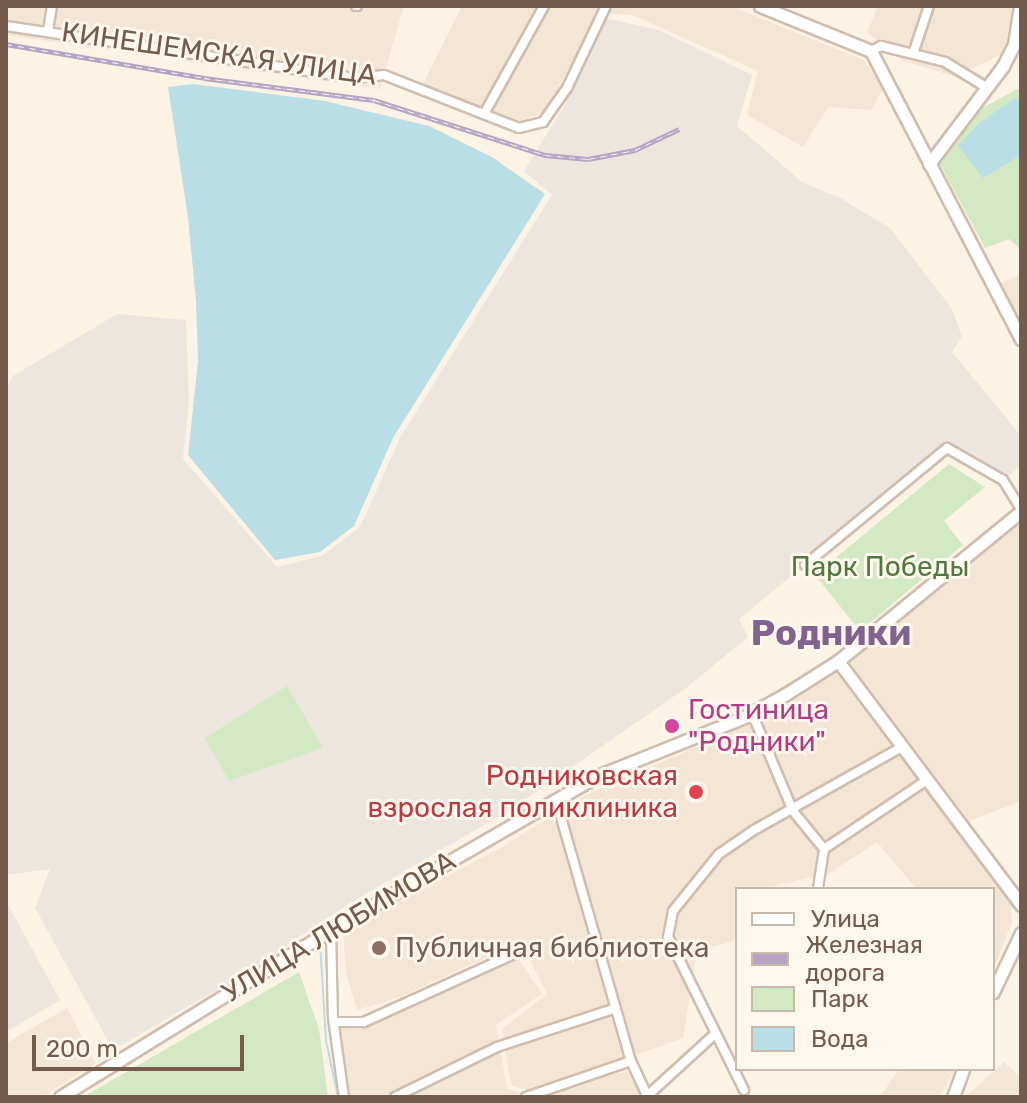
<!DOCTYPE html>
<html>
<head>
<meta charset="utf-8">
<style>
	body { margin:0 }
	#map { position:relative; width:1027px; height:1103px; overflow:hidden; background:#fcf3e5; font-family:Rubik,sans-serif }
	div>[style] { position:absolute }
	[style*='--x'] { left:calc(var(--x)*1px); top:calc(var(--y)*1px); width:calc(var(--w)*1px); rotate:calc(var(--a)*1deg) }
	.residential>* { inset:0; background:#f3e6d4 }
	.industrial>* { inset:0; background:#ece6df }
	.green>* { inset:0; background:#d2e9c4 }
	.water>* { inset:0; background:#badee5 }
	.stream>* { height:2px; margin:-1px; padding:0 1px; transform-origin:1px; border-radius:1px; background:#badee5 }
	.roads { filter:drop-shadow(2px 0 #cfbeaf) drop-shadow(-2px 0 #cfbeaf) drop-shadow(0 2px #cfbeaf) drop-shadow(0 -2px #cfbeaf) }
	.street>* { height:8px; margin:-4px; padding:0 4px; transform-origin:4px; border-radius:4px; background:#fff }
	.secondary>* { height:11px; margin:-5.5px; padding:0 5.5px; transform-origin:5.5px; border-radius:5.5px; background:#fff }
	.rail>* { height:5px; margin-top:-2.5px; transform-origin:0; background:repeating-linear-gradient(90deg,#fef7ec 0 6px,#b7a4c5 0 12px); box-sizing:border-box; border-block:2px solid #b7a4c5 }
	.dots>* { width:22px; height:22px; translate:-50% -50%; box-sizing:border-box; border:4px solid #fef7ec; border-radius:50% }
	span { translate:-50% -50%; white-space:nowrap; text-align:center; line-height:1.15; -webkit-text-stroke:6px #fef7ec; paint-order:stroke }
	.street-label { font-size:28px; color:#745b4b }
	.park-label { font-size:28px; color:#527943 }
	.hotel-label { font-size:28px; color:#b23c85 }
	.left { translate:0 -50%; text-align:left }
	.health-label { font-size:28px; color:#be3a42 }
	.right { translate:-100% -50%; text-align:right }
	.education-label { font-size:28px; color:#785e54 }
	.district-label { font-size:36px; color:#826390; font-weight:700 }
	.frame { position:absolute; inset:0; border:8px solid #745b4b; pointer-events:none }
	.legend { position:absolute; left:735px; top:887px; width:260px; height:184px; box-sizing:border-box; background:#fef7ec; border:2px solid #c7b9ac; margin:0; padding:10px 14px; list-style:none; font-size:24px; color:#745b4b }
	.legend li { display:flex; align-items:center; gap:16px; height:40px }
	.legend b { width:40px; border:2px solid #c7b9ac }
	.scale { position:absolute; left:32px; top:1035px; width:212px; height:36px; box-sizing:border-box; border:4px solid #745b4b; border-top:0; padding-left:10px; font-size:24px; line-height:28px; white-space:nowrap; color:#745b4b; -webkit-text-stroke:6px #fef7ec; paint-order:stroke }
</style>
</head>
<body>
<div id="map">
	<div class="residential">
		<i style="clip-path:polygon(6px 6px,404px 6px,380px 89px,6px 35px)"></i>
		<i style="clip-path:polygon(462px 6px,731px 6px,863px 60px,884px 87px,871px 110px,828px 107px,803px 147px,747px 115px,758px 71px,632px 15px,598px 13px,545px 112px,520px 121px,423px 84px)"></i>
		<i style="clip-path:polygon(878px 6px,1021px 6px,1021px 29px,1008px 38px,1000px 55px,955px 77px,902px 60px,867px 32px)"></i>
		<i style="clip-path:polygon(1021px 274px,1021px 329px,997px 285px)"></i>
		<i style="clip-path:polygon(1021px 521px,1021px 801px,969px 821px,848px 660px)"></i>
		<i style="clip-path:polygon(836px 673px,1011px 903px,1012px 922px,993px 971px,993px 889px,917px 889px,877px 842px,828px 874px,776px 885px,773px 889px,737px 889px,737px 937px,734px 941px,697px 951px,683px 1038px,531px 1092px,511px 1085px,502px 1029px,547px 994px,529px 959px,513px 945px,400px 997px,357px 1010px,346px 972px,343px 932px,502px 847px,583px 796px,726px 734px)"></i>
		<i style="clip-path:polygon(513px 951px,542px 994px,496px 1025px,507px 1088px,531px 1097px,347px 1097px,335px 1018px,362px 1017px,406px 1000px)"></i>
		<i style="clip-path:polygon(67px 1008px,96px 1063px,42px 1097px,6px 1097px,6px 1043px)"></i>
		<i style="clip-path:polygon(1004px 1062px,1021px 1078px,1021px 1097px,965px 1097px)"></i>
		<i style="clip-path:polygon(899px 1069px,955px 1069px,940px 1097px,880px 1097px)"></i>
		<i style="clip-path:polygon(627px 1071px,641px 1097px,538px 1097px,594px 1080px)"></i>
	</div>
	<div class="industrial">
		<i style="clip-path:polygon(605px 18px,659px 30px,752px 75px,737px 126px,802px 182px,842px 199px,891px 229px,952px 309px,962px 337px,952px 352px,1021px 436px,1021px 466px,1003px 480px,947px 448px,739px 619px,748px 637px,686px 688px,513px 808px,350px 903px,246px 973px,113px 1050px,35px 908px,50px 869px,6px 875px,6px 391px,13px 376px,117px 314px,186px 320px,189px 401px,183px 459px,277px 567px,322px 556px,360px 527px,400px 438px,552px 195px,524px 171px,566px 103px)"></i>
		<i style="clip-path:polygon(6px 901px,60px 1000px,6px 1032px)"></i>
	</div>
	<div class="green">
		<i style="clip-path:polygon(1021px 87px,1021px 250px,1009px 239px,985px 248px,940px 164px,982px 108px)"></i>
		<i style="clip-path:polygon(949px 464px,985px 487px,944px 521px,963px 545px,860px 631px,815px 575px)"></i>
		<i style="clip-path:polygon(287px 686px,323px 748px,229px 781px,205px 738px)"></i>
		<i style="clip-path:polygon(299px 972px,319px 1029px,328px 1097px,83px 1097px)"></i>
	</div>
	<div class="water">
		<i style="clip-path:polygon(193px 84px,325px 101px,429px 126px,492px 157px,545px 194px,393px 438px,354px 526px,320px 552px,275px 560px,188px 455px,198px 361px,196px 302px,188px 217px,168px 87px)"></i>
		<i style="clip-path:polygon(1015px 98px,1021px 101px,1021px 155px,983px 178px,958px 146px,978px 124px)"></i>
	</div>
	<div class="stream">
		<i style="--x:320;--y:942;--w:99;--a:86.5"></i>
		<i style="--x:326;--y:1041;--w:57;--a:77.9"></i>
	</div>
	<div class="roads">
		<div class="street">
			<i style="--x:356;--y:6;--w:1;--a:0"></i>
			<i style="--x:6;--y:26;--w:354;--a:8.5"></i>
			<i style="--x:356;--y:78;--w:28;--a:-6"></i>
			<i style="--x:384;--y:75;--w:145;--a:21.4"></i>
			<i style="--x:519;--y:128;--w:25;--a:-14"></i>
			<i style="--x:543;--y:122;--w:42;--a:-54.8"></i>
			<i style="--x:567;--y:88;--w:91;--a:-64.6"></i>
			<i style="--x:48;--y:31;--w:25;--a:-81"></i>
			<i style="--x:871;--y:51;--w:11;--a:-27"></i>
			<i style="--x:881;--y:46;--w:66;--a:14"></i>
			<i style="--x:945;--y:62;--w:48;--a:31.4"></i>
			<i style="--x:913;--y:54;--w:51;--a:-71.6"></i>
			<i style="--x:484;--y:114;--w:124;--a:-60.9"></i>
			<i style="--x:805;--y:565;--w:184;--a:-39.5"></i>
			<i style="--x:947;--y:448;--w:64;--a:29.7"></i>
			<i style="--x:1003;--y:480;--w:34;--a:58"></i>
			<i style="--x:752;--y:713;--w:106;--a:67.3"></i>
			<i style="--x:793;--y:811;--w:49;--a:50.8"></i>
			<i style="--x:556;--y:800;--w:272;--a:74"></i>
			<i style="--x:631;--y:1061;--w:38;--a:65"></i>
			<i style="--x:818;--y:888;--w:39;--a:-81"></i>
			<i style="--x:824;--y:849;--w:124;--a:-33.8"></i>
			<i style="--x:331;--y:931;--w:87;--a:88.7"></i>
			<i style="--x:333;--y:1018;--w:80;--a:82.1"></i>
			<i style="--x:334;--y:1022;--w:30;--a:0"></i>
			<i style="--x:364;--y:1022;--w:162;--a:-24.4"></i>
			<i style="--x:744;--y:1090;--w:171;--a:-116.4"></i>
			<i style="--x:668;--y:937;--w:26;--a:-79"></i>
			<i style="--x:673;--y:911;--w:73;--a:-51.1"></i>
			<i style="--x:719;--y:854;--w:42;--a:-34.4"></i>
			<i style="--x:754;--y:830;--w:170;--a:-29.3"></i>
			<i style="--x:395;--y:1097;--w:114;--a:-26.1"></i>
			<i style="--x:497;--y:1047;--w:125;--a:-18.1"></i>
			<i style="--x:526;--y:1097;--w:111;--a:-18.9"></i>
			<i style="--x:646;--y:1097;--w:93;--a:-42.4"></i>
		</div>
		<div class="secondary">
			<i style="--x:760;--y:6;--w:120;--a:22.1"></i>
			<i style="--x:871;--y:51;--w:325;--a:62.5"></i>
			<i style="--x:929;--y:164;--w:123;--a:-52.9"></i>
			<i style="--x:1003;--y:66;--w:25;--a:-63"></i>
			<i style="--x:1014;--y:44;--w:38;--a:-81"></i>
			<i style="--x:838;--y:661;--w:305;--a:53.1"></i>
			<i style="--x:993;--y:992;--w:65;--a:-64.6"></i>
			<i style="--x:60;--y:1097;--w:328;--a:-31.7"></i>
			<i style="--x:339;--y:925;--w:298;--a:-30"></i>
			<i style="--x:597;--y:776;--w:156;--a:-21.8"></i>
			<i style="--x:742;--y:718;--w:50;--a:-28.6"></i>
			<i style="--x:786;--y:694;--w:62;--a:-32.4"></i>
			<i style="--x:838;--y:661;--w:237;--a:-39.3"></i>
			<i style="--x:953;--y:1097;--w:30;--a:-70"></i>
		</div>
	</div>
	<div class="rail">
		<i style="--x:6;--y:44;--w:201;--a:9.7"></i>
		<i style="--x:204;--y:78;--w:171;--a:7.4"></i>
		<i style="--x:374;--y:100;--w:180;--a:17.8"></i>
		<i style="--x:545;--y:155;--w:43;--a:5.3"></i>
		<i style="--x:588;--y:159;--w:48;--a:-10.8"></i>
		<i style="--x:635;--y:150;--w:49;--a:-25.5"></i>
	</div>
	<div class="dots">
		<i style="left:672px;top:726px;background:#d1479c"></i>
		<i style="left:696px;top:792px;background:#e0444e"></i>
		<i style="left:379px;top:948px;background:#8d6e63"></i>
	</div>
	<div class="street-label">
		<span style="left:219px;top:54px;rotate:8deg">КИНЕШЕМСКАЯ УЛИЦА</span>
		<span style="left:339px;top:927px;rotate:-31deg">УЛИЦА ЛЮБИМОВА</span>
	</div>
	<div class="park-label">
		<span style="left:880px;top:567px">Парк Победы</span>
	</div>
	<div class="hotel-label">
		<span class="left" style="left:688px;top:726px">Гостиница<br>"Родники"</span>
	</div>
	<div class="health-label">
		<span class="right" style="left:678px;top:792px">Родниковская<br>взрослая поликлиника</span>
	</div>
	<div class="education-label">
		<span class="left" style="left:395px;top:948px">Публичная библиотека</span>
	</div>
	<div class="district-label">
		<span style="left:831px;top:633px">Родники</span>
	</div>
	<div class="frame"></div>
	<ul class="legend">
	<li><b style="height:10px;background:#fff"></b>Улица</li>
	<li><b style="height:10px;background:#b7a4c5"></b>Железная дорога</li>
	<li><b style="height:22px;background:#d2e9c4"></b>Парк</li>
	<li><b style="height:22px;background:#badee5"></b>Вода</li>
	</ul>
	<div class="scale">200 m</div>
</div>
</body>
</html>
